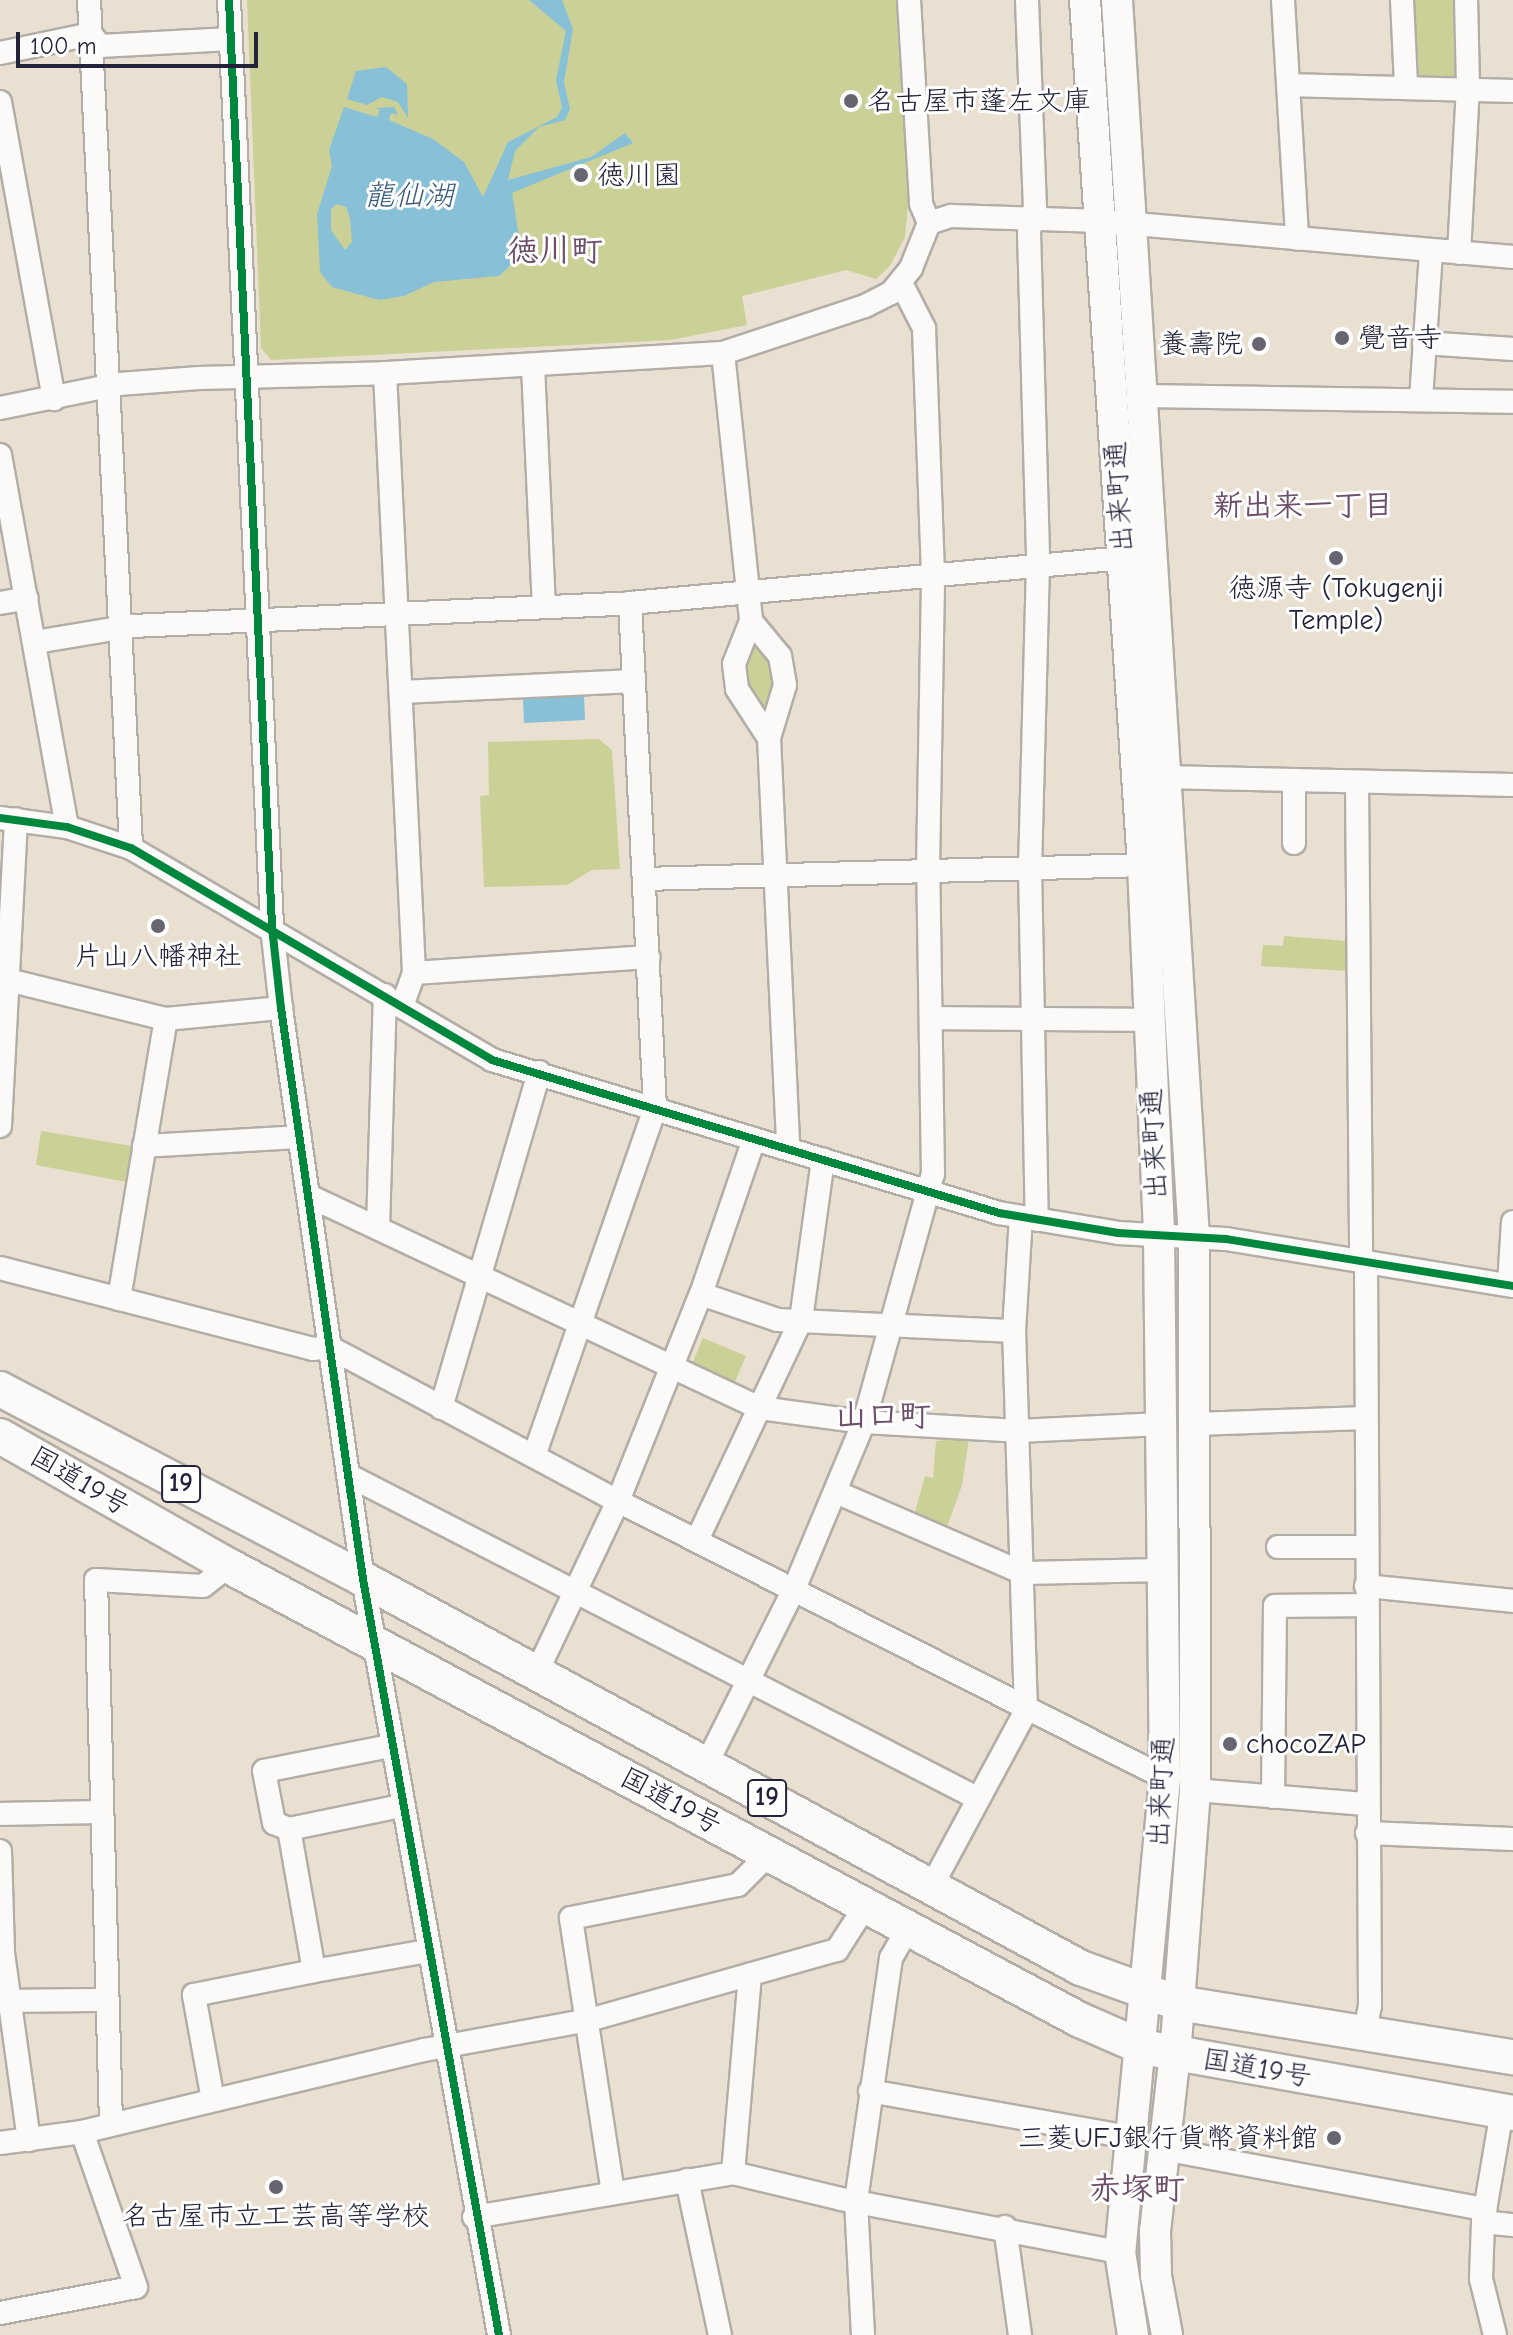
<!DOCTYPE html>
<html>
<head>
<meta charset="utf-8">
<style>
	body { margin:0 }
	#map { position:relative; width:1513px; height:2335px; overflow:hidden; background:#e9e0d1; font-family:"Comic Neue","Klee One",sans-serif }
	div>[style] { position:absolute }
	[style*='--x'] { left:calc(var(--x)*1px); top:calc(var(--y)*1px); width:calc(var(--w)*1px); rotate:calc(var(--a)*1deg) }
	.green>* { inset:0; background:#cbd096 }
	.water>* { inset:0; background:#87c0d7 }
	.roads { filter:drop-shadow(2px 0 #b3ada7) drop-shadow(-2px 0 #b3ada7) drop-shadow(0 2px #b3ada7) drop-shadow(0 -2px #b3ada7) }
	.minor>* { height:22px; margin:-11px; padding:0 11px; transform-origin:11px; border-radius:11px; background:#fcfaf8 }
	.major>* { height:30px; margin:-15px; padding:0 15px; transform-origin:15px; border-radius:15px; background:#fcfaf8 }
	.highway>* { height:34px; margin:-17px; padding:0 17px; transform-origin:17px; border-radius:17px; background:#fcfaf8 }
	.cycleway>* { height:8px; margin:-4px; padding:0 4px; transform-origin:4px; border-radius:4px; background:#00873e }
	.dots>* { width:22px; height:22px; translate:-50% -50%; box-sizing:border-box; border:4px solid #fff; border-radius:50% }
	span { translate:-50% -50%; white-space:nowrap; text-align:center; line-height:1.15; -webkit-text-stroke:6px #fff; paint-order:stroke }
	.shield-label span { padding:2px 6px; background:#fff; border:2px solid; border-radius:6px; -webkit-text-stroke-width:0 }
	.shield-label { font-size:26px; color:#22223b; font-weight:700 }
	.poi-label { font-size:28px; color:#22223b }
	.left { translate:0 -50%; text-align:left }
	.right { translate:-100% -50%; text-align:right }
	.street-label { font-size:28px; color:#22223b }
	.water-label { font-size:30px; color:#3a5c7a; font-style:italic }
	.neighbourhood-label { font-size:30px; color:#6d4e6a; font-weight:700 }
	.quarter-label { font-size:32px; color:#6d4e6a; font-weight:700 }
	.scale { position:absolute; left:16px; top:32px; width:242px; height:36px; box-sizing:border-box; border:4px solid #22223b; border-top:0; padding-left:10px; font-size:24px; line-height:28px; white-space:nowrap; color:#22223b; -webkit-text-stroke:6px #fff; paint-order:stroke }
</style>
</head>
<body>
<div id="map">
	<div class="green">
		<i style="clip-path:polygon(247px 0,900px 0,910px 184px,905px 237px,890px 266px,876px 279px,846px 270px,742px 296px,747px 325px,671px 340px,271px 360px,261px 348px)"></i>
		<i style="clip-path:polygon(1407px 0,1461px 0,1457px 78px,1416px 78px)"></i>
		<i style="clip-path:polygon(755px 645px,771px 653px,776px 677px,763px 710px,745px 689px,742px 668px)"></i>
		<i style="clip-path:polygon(599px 739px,612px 750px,620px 869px,592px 870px,567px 885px,484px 887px,480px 796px,489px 795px,488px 742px)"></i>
		<i style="clip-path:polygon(1284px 936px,1347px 941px,1349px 971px,1261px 966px,1263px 945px,1283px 946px)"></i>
		<i style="clip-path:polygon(41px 1131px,138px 1147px,132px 1183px,36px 1165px)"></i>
		<i style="clip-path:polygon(703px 1338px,746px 1356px,734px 1384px,691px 1366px)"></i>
		<i style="clip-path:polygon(969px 1438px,962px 1485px,947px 1527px,915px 1512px,925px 1476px,933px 1478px,936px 1441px)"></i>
	</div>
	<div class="water">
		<i style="clip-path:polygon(evenodd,529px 0,562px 0,573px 29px,564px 82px,570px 109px,565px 120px,539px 127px,515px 151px,508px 180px,591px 157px,625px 133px,633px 143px,512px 193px,520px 243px,514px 262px,499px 276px,434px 282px,404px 296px,379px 300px,332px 287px,320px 272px,317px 214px,332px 166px,329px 150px,344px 107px,377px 117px,380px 110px,375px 108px,394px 107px,398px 115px,391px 113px,389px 120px,433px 139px,464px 162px,483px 197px,508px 142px,557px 117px,562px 107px,556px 80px,566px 31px,529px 0,337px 204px,346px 207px,350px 218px,352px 242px,345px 250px,331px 230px,331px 209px,337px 204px)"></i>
		<i style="clip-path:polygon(386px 67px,407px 84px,408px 118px,398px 102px,382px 97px,367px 105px,347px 99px,356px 71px)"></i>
		<i style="clip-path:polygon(584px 696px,585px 720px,524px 723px,523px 699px)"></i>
	</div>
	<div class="roads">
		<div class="minor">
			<i style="--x:89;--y:0;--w:849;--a:87.16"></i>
			<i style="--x:229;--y:0;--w:928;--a:87.34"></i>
			<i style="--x:272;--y:927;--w:81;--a:83.7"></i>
			<i style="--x:281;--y:1008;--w:577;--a:81.83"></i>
			<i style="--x:363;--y:1579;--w:768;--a:79.8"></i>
			<i style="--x:909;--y:0;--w:204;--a:86.6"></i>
			<i style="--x:921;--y:204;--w:21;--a:67"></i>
			<i style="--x:1027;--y:0;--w:206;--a:87.8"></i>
			<i style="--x:1035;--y:206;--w:27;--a:103"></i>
			<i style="--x:1029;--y:232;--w:332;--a:88.4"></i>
			<i style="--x:1038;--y:564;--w:303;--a:91.5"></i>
			<i style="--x:1030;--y:867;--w:353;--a:88.9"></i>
			<i style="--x:1283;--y:0;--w:239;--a:86.6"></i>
			<i style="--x:1402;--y:0;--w:86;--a:87.3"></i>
			<i style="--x:0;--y:53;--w:93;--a:-11.8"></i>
			<i style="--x:91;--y:34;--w:15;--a:53"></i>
			<i style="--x:100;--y:46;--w:131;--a:-3.1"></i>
			<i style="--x:1288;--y:85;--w:225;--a:1.5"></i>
			<i style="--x:0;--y:102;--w:302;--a:79.7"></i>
			<i style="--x:1459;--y:253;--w:167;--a:-86.9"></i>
			<i style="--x:1468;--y:86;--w:86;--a:-91.3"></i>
			<i style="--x:1424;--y:343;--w:89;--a:3.9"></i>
			<i style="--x:723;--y:353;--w:269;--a:84"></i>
			<i style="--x:751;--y:621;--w:46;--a:111.6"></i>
			<i style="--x:734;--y:664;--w:25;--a:83"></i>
			<i style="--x:737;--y:689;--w:59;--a:56.9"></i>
			<i style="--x:533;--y:366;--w:241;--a:87.4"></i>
			<i style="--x:385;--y:373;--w:601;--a:87.23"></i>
			<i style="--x:414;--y:973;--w:35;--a:110"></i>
			<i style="--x:1141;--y:396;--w:372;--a:0.9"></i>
			<i style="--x:1421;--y:399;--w:148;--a:-86.1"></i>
			<i style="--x:0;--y:408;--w:121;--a:-11.4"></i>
			<i style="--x:119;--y:384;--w:80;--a:-4.3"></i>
			<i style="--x:199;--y:378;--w:186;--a:-1.5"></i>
			<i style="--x:385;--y:373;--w:339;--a:-3.4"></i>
			<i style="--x:723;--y:353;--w:150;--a:-18.3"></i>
			<i style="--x:865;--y:306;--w:29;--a:-27"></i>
			<i style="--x:891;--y:293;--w:32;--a:-51"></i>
			<i style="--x:911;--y:268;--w:48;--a:-68.2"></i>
			<i style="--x:929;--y:223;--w:23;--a:-18"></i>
			<i style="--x:951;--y:216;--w:150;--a:1.9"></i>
			<i style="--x:1101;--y:221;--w:414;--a:5"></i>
			<i style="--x:0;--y:455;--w:378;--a:79.8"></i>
			<i style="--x:0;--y:603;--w:27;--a:-10"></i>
			<i style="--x:751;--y:621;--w:45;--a:50.4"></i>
			<i style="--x:780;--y:656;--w:29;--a:80"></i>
			<i style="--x:785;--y:685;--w:55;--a:106.8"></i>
			<i style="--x:769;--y:738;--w:410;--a:87.3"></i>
			<i style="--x:35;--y:642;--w:98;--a:-9.4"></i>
			<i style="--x:132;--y:626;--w:499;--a:-2.6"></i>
			<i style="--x:630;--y:603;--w:495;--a:-5.2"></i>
			<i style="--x:401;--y:692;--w:233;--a:-2.7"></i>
			<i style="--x:1163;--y:777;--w:350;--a:1.3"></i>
			<i style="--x:1357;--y:782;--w:478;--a:89.5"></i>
			<i style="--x:0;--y:818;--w:68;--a:7.7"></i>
			<i style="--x:67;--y:827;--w:67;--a:18.2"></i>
			<i style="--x:131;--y:848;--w:419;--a:30.4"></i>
			<i style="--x:492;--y:1060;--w:530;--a:16.79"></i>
			<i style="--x:999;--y:1213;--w:121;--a:9.5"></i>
			<i style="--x:1118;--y:1233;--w:108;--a:3.2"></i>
			<i style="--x:1226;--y:1239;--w:291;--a:9.3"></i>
			<i style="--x:1294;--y:843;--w:63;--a:-90"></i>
			<i style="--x:644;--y:879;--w:499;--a:-1.6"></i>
			<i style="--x:414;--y:973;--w:235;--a:-3.9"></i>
			<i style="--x:0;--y:978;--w:171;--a:13.9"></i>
			<i style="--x:166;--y:1019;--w:116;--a:-5.5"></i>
			<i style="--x:933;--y:1018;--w:216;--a:0.5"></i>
			<i style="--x:0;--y:1126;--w:307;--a:-87"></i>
			<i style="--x:144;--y:1146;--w:156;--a:-3.3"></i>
			<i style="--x:309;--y:1196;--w:498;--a:25.2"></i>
			<i style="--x:760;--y:1408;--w:105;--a:7.7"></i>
			<i style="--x:864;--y:1422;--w:154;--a:3.3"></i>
			<i style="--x:1018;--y:1431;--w:143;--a:-2.8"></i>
			<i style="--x:378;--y:1228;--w:233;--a:-88.3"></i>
			<i style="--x:0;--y:1268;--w:323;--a:14.5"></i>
			<i style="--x:313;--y:1349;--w:16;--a:-7"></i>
			<i style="--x:329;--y:1347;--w:327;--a:28.1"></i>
			<i style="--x:618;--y:1501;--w:613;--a:26.86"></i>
			<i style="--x:1509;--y:1285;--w:63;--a:-86.4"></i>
			<i style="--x:701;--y:1294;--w:81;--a:18.7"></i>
			<i style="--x:778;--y:1320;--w:236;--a:2.7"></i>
			<i style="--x:119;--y:1299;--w:284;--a:-80.5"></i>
			<i style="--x:441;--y:1408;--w:350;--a:-73.7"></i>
			<i style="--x:1195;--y:1424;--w:171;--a:-2"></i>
			<i style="--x:534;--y:1456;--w:368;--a:-70.8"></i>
			<i style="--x:655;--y:1108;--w:506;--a:-92.83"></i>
			<i style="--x:348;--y:1475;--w:707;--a:27.18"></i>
			<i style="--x:836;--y:1492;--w:204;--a:23.4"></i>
			<i style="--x:1023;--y:1573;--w:139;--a:-1.2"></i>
			<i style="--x:697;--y:1540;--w:243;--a:-64.7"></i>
			<i style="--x:801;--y:1320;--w:162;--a:-82.2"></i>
			<i style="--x:1278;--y:1547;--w:88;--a:0"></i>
			<i style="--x:1366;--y:1586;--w:148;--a:5.8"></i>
			<i style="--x:535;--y:1676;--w:194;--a:-64.6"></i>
			<i style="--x:618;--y:1501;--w:223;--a:-68.2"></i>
			<i style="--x:701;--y:1294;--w:164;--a:-71.1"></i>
			<i style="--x:390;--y:1746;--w:128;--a:168.8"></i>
			<i style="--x:264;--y:1771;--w:53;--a:79.1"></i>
			<i style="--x:274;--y:1823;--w:16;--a:22"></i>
			<i style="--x:289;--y:1829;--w:114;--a:-11.6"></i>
			<i style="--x:706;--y:1765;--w:197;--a:-63.4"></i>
			<i style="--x:794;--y:1589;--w:181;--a:-67.3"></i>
			<i style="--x:864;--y:1422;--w:257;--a:-74.5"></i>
			<i style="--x:933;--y:1174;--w:306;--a:-90.9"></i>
			<i style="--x:928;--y:868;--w:294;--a:-89"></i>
			<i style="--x:933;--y:574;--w:246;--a:-92.1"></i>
			<i style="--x:924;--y:328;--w:51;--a:-117.1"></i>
			<i style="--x:1195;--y:1790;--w:172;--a:4.7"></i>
			<i style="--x:1273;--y:1797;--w:191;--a:-89.4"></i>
			<i style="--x:1275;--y:1606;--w:91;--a:-0.6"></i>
			<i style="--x:0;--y:1814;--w:102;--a:-1.1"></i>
			<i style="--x:289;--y:1829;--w:144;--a:80"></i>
			<i style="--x:314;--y:1971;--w:115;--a:-10"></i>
			<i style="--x:1367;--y:1833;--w:146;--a:2.4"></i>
			<i style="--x:0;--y:1851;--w:102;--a:88.3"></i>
			<i style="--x:3;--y:1953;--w:189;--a:82.1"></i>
			<i style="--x:930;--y:1889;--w:202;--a:-61.7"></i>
			<i style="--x:1026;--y:1711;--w:380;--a:-91.8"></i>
			<i style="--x:1014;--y:1331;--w:114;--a:-86.5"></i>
			<i style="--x:10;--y:2001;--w:97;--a:-0.6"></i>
			<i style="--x:1365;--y:2031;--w:25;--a:-79"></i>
			<i style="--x:1370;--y:2006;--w:745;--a:-90.31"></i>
			<i style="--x:870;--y:2091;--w:268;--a:10.1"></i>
			<i style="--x:213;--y:2100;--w:107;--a:-100.3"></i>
			<i style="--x:194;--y:1995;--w:122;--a:-11.3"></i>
			<i style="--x:111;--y:2124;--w:544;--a:-91.58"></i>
			<i style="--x:96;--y:1580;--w:107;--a:3.2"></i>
			<i style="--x:203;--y:1586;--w:33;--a:-38"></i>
			<i style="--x:0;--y:2143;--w:83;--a:-7.6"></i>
			<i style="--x:82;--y:2132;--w:352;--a:-13.5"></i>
			<i style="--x:424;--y:2050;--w:168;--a:-10.3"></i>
			<i style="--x:589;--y:2020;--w:258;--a:-15.8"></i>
			<i style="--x:837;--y:1950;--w:54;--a:-57.2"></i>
			<i style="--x:1163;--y:2149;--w:328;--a:10.6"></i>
			<i style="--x:733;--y:2173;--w:199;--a:-85.1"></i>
			<i style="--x:687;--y:2180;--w:158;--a:78"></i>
			<i style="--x:613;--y:2193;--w:278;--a:-98.7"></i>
			<i style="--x:571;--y:1918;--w:170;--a:-11.2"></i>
			<i style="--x:738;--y:1885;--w:45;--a:-45"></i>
			<i style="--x:474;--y:2217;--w:263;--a:-9.6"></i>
			<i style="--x:733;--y:2173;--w:111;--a:13.5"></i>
			<i style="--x:841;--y:2199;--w:284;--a:10.8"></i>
			<i style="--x:1483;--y:2222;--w:30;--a:6"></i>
			<i style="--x:1005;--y:2227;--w:109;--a:82.1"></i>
			<i style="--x:0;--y:2313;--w:138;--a:-10.8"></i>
			<i style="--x:136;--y:2287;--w:164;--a:-109.2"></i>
			<i style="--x:863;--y:2335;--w:134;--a:-93"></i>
			<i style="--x:856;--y:2201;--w:246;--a:-81.8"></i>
			<i style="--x:891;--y:1958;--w:34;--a:-60"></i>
			<i style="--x:1495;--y:2335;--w:58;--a:-104"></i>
			<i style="--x:1481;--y:2279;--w:57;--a:-88"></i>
			<i style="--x:1483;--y:2222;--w:113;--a:-80.3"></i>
		</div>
		<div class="major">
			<i style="--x:1085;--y:0;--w:867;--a:86.16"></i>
			<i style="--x:1143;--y:865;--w:370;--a:87.5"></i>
			<i style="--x:1159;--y:1235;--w:543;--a:89.37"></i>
			<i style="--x:1165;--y:1778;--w:476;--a:95.4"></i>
			<i style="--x:1120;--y:2252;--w:84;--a:81.1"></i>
			<i style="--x:1117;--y:0;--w:1239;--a:86.44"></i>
			<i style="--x:1194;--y:1237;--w:553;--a:89.9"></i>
			<i style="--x:1195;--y:1790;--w:264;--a:94.3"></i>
			<i style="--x:1175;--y:2053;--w:179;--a:96.4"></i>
			<i style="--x:1155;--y:2231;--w:45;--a:88.7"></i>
			<i style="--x:1156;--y:2276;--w:60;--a:79.4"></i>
		</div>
		<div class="highway">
			<i style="--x:0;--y:1389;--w:410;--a:27.6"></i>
			<i style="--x:363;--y:1579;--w:817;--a:28.45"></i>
			<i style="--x:1081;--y:1968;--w:103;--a:19.8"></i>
			<i style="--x:1178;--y:2003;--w:339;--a:9.2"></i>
			<i style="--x:0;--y:1436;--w:263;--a:29.6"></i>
			<i style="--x:229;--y:1566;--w:965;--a:28.08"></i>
			<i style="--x:1080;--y:2020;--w:68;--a:23.5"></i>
			<i style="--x:1142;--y:2047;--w:377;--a:10.1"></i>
		</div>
	</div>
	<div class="cycleway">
		<i style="--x:229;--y:0;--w:928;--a:87.34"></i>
		<i style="--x:272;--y:927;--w:81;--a:83.7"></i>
		<i style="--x:281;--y:1008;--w:577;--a:81.83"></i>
		<i style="--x:363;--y:1579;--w:768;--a:79.8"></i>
		<i style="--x:0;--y:818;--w:68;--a:7.7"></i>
		<i style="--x:67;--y:827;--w:67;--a:18.2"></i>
		<i style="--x:131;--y:848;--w:419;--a:30.4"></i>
		<i style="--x:492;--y:1060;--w:530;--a:16.79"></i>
		<i style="--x:999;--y:1213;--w:121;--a:9.5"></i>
		<i style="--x:1118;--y:1233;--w:108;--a:3.2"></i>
		<i style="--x:1226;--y:1239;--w:291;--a:9.3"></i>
	</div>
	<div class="dots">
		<i style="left:851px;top:101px;background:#686470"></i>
		<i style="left:581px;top:175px;background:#686470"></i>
		<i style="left:1342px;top:338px;background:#686470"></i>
		<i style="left:1259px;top:344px;background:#686470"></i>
		<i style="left:1336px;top:558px;background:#686470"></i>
		<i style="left:158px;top:926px;background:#686470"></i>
		<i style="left:1230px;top:1744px;background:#686470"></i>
		<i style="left:1334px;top:2138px;background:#686470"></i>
		<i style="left:276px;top:2187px;background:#686470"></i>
	</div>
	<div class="shield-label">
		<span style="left:181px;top:1484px">19</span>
		<span style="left:767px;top:1798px">19</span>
	</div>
	<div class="poi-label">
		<span class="left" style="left:867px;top:101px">名古屋市蓬左文庫</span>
		<span class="left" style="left:597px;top:175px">徳川園</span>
		<span class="left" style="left:1358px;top:338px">覺音寺</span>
		<span class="right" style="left:1243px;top:344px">養壽院</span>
		<span style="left:1336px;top:604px">徳源寺 (Tokugenji<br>Temple)</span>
		<span style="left:158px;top:956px">片山八幡神社</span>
		<span class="left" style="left:1246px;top:1744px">chocoZAP</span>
		<span class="right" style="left:1318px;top:2138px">三菱UFJ銀行貨幣資料館</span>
		<span style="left:276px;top:2216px">名古屋市立工芸高等学校</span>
	</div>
	<div class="street-label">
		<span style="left:1119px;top:497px;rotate:-94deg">出来町通</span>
		<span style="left:1154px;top:1144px;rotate:-93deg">出来町通</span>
		<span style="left:80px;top:1481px;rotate:30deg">国道19号</span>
		<span style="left:1161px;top:1792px;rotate:-87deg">出来町通</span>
		<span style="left:671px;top:1801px;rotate:28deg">国道19号</span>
		<span style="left:1257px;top:2068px;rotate:10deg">国道19号</span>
	</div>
	<div class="water-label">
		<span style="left:409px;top:196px">龍仙湖</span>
	</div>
	<div class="neighbourhood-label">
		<span style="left:1303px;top:506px">新出来一丁目</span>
	</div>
	<div class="quarter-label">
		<span style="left:555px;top:251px">徳川町</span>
		<span style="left:883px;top:1416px">山口町</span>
		<span style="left:1137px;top:2189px">赤塚町</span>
	</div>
	<div class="scale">100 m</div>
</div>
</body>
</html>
